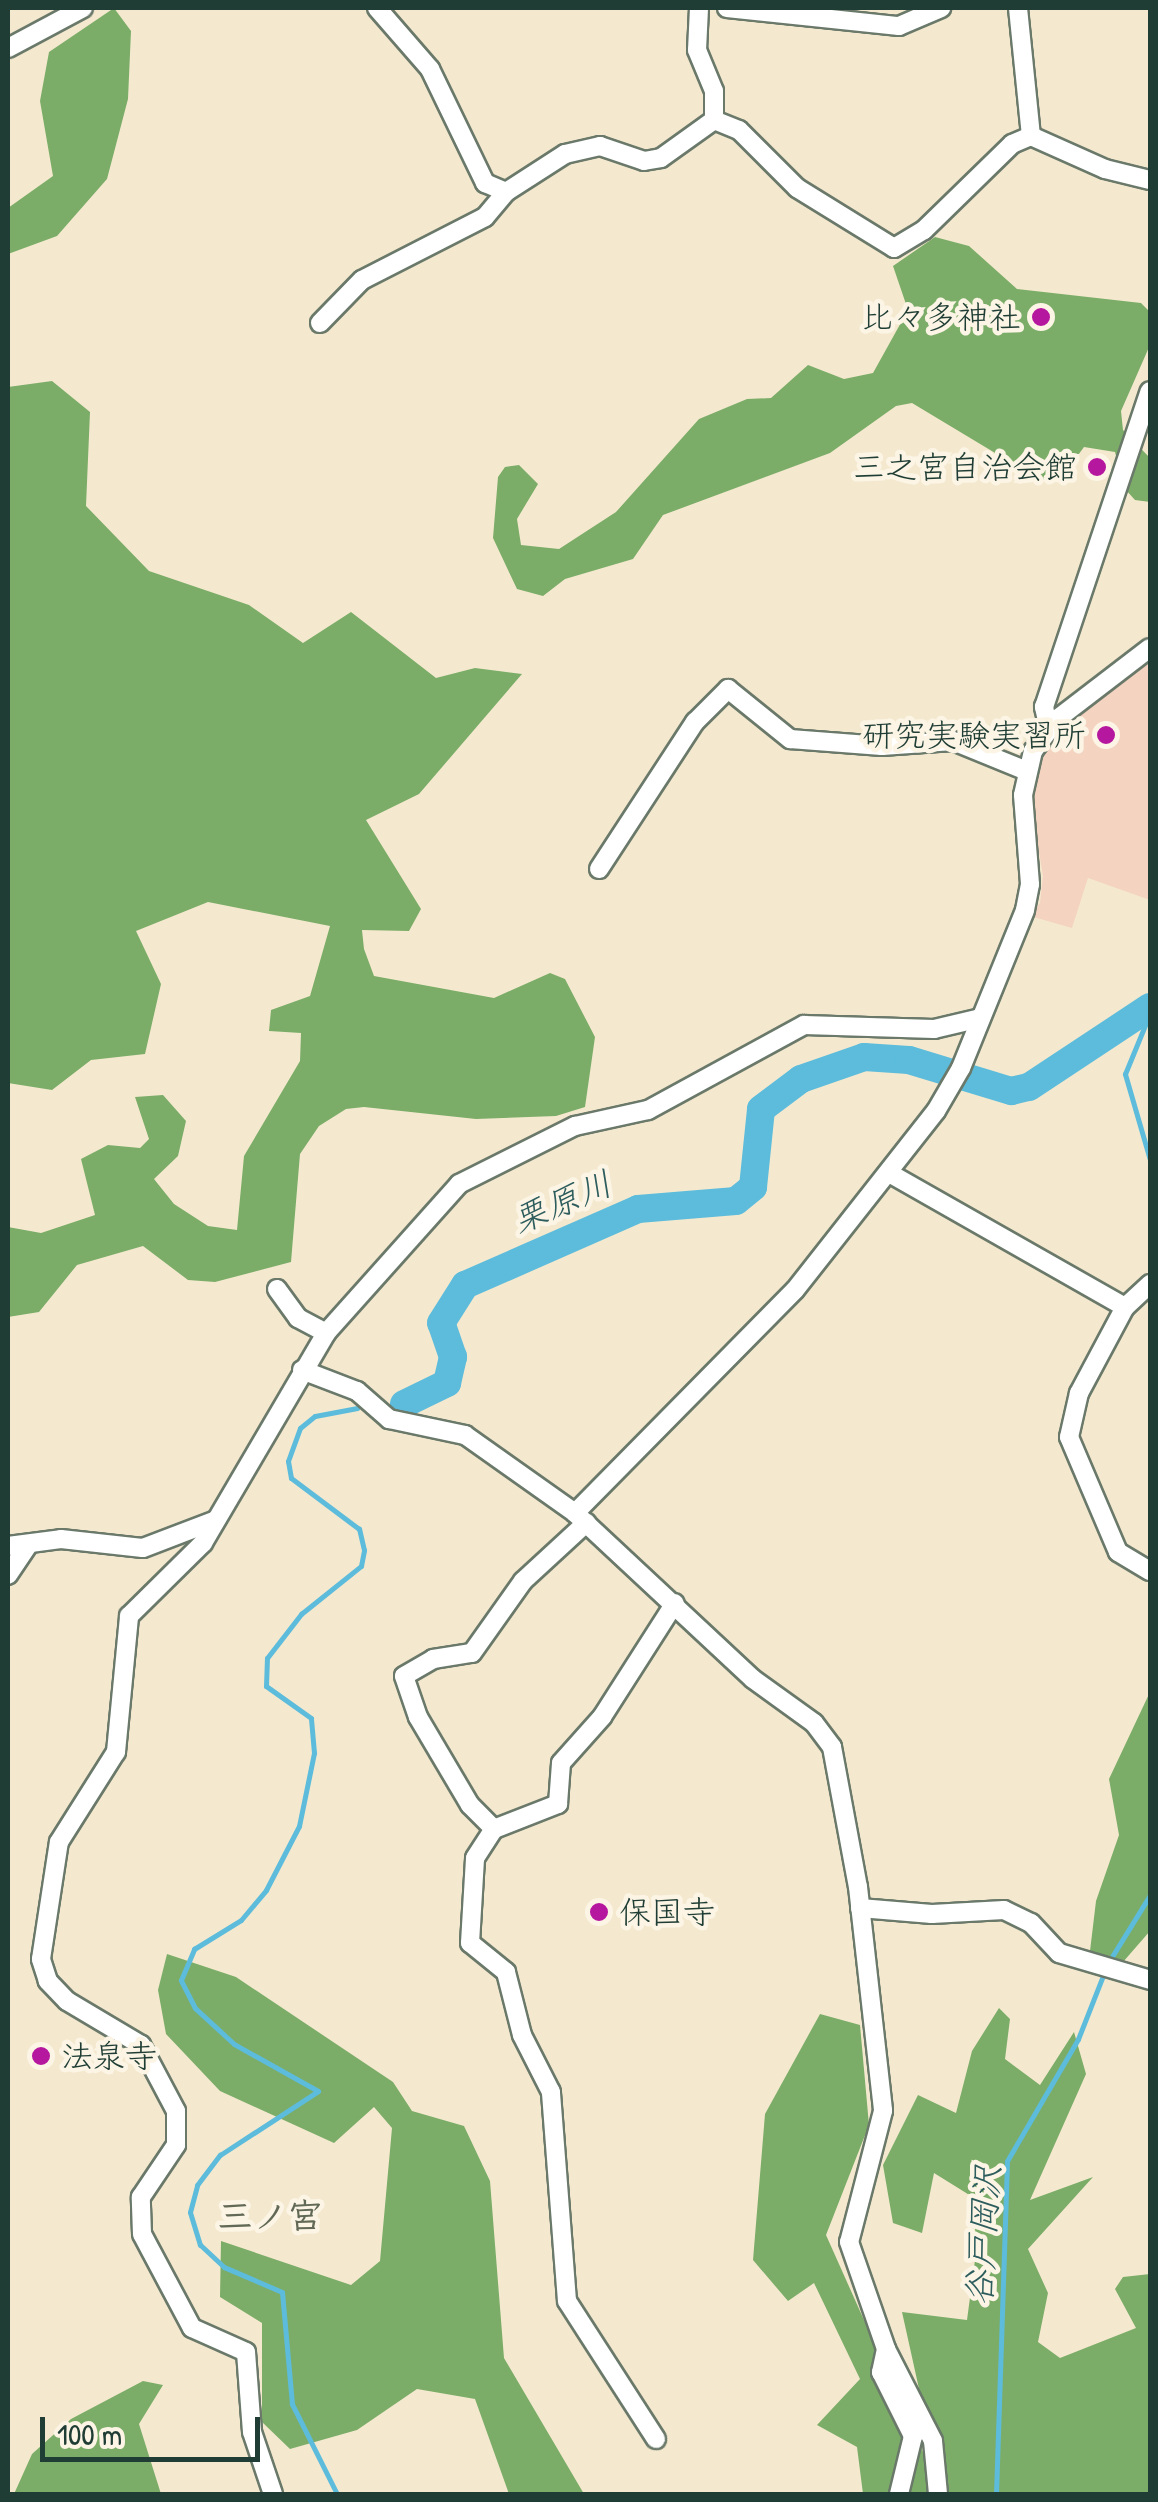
<!DOCTYPE html>
<html>
<head>
<meta charset="utf-8">
<style>
	body { margin:0 }
	#map { position:relative; width:1158px; height:2502px; overflow:hidden; background:#f4e9cf; font-family:"Patrick Hand","Klee One",sans-serif }
	div>[style] { position:absolute }
	[style*='--x'] { left:calc(var(--x)*1px); top:calc(var(--y)*1px); width:calc(var(--w)*1px); rotate:calc(var(--a)*1deg) }
	.built>* { inset:0; background:#f4d3c0 }
	.forest>* { inset:0; background:#7bad68 }
	.stream>* { height:5px; margin:-2.5px; padding:0 2.5px; transform-origin:2.5px; border-radius:2.5px; background:#5dbcdb }
	.river>* { height:28px; margin:-14px; padding:0 14px; transform-origin:14px; border-radius:14px; background:#5dbcdb }
	.roads { filter:drop-shadow(2px 0 #6a796a) drop-shadow(-2px 0 #6a796a) drop-shadow(0 2px #6a796a) drop-shadow(0 -2px #6a796a) }
	.minor>* { height:18px; margin:-9px; padding:0 9px; transform-origin:9px; border-radius:9px; background:#fff }
	.dots>* { width:28px; height:28px; translate:-50% -50%; box-sizing:border-box; border:5px solid #fcf5e5; border-radius:50% }
	span { translate:-50% -50%; white-space:nowrap; text-align:center; line-height:1.15; -webkit-text-stroke:9px #fcf5e5; paint-order:stroke }
	.poi-label { font-size:32px; color:#1f3d34 }
	.right { translate:-100% -50%; text-align:right }
	.left { translate:0 -50%; text-align:left }
	.water-label { font-size:35px; color:#2e5d5e; font-style:italic }
	.neighbourhood-label { font-size:35px; color:#626956; font-weight:700 }
	.frame { position:absolute; inset:0; border:10px solid #1f3d34; pointer-events:none }
	.scale { position:absolute; left:40px; top:2417px; width:220px; height:45px; box-sizing:border-box; border:5px solid #1f3d34; border-top:0; padding-left:12px; font-size:30px; line-height:35px; white-space:nowrap; color:#1f3d34; -webkit-text-stroke:8px #fcf5e5; paint-order:stroke }
</style>
</head>
<body>
<div id="map">
	<div class="built">
		<i style="clip-path:polygon(1150px 655px,1150px 900px,1088px 878px,1072px 928px,1030px 916px,1040px 903px,1043px 876px,1031px 804px,1037px 760px,1066px 724px)"></i>
	</div>
	<div class="forest">
		<i style="clip-path:polygon(114px 8px,131px 31px,128px 99px,107px 179px,57px 236px,8px 254px,8px 208px,53px 176px,40px 101px,49px 52px)"></i>
		<i style="clip-path:polygon(935px 237px,969px 246px,1017px 289px,1141px 303px,1150px 312px,1150px 345px,1121px 411px,1123px 430px,1150px 458px,1150px 502px,1135px 500px,1125px 489px,1115px 452px,1084px 447px,1062px 477px,1040px 480px,912px 403px,896px 406px,830px 453px,663px 515px,633px 559px,565px 579px,543px 596px,517px 589px,493px 538px,498px 477px,505px 467px,519px 465px,538px 484px,517px 519px,521px 545px,559px 549px,616px 512px,699px 419px,747px 399px,771px 398px,808px 365px,844px 379px,873px 373px,908px 310px,893px 266px)"></i>
		<i style="clip-path:polygon(52px 381px,90px 412px,86px 506px,149px 571px,249px 605px,303px 643px,351px 612px,436px 678px,475px 668px,522px 674px,419px 794px,366px 820px,421px 909px,409px 931px,362px 930px,364px 949px,374px 976px,494px 998px,550px 973px,565px 979px,595px 1037px,585px 1107px,556px 1116px,476px 1119px,364px 1107px,346px 1109px,319px 1126px,300px 1154px,291px 1262px,215px 1282px,188px 1280px,143px 1246px,77px 1265px,39px 1312px,8px 1317px,8px 1227px,41px 1233px,95px 1215px,81px 1159px,108px 1145px,140px 1148px,149px 1139px,135px 1097px,163px 1095px,186px 1121px,178px 1156px,154px 1179px,174px 1204px,208px 1226px,237px 1230px,244px 1156px,300px 1061px,301px 1033px,269px 1031px,271px 1010px,310px 996px,330px 926px,208px 902px,136px 931px,161px 984px,145px 1054px,91px 1060px,52px 1090px,8px 1083px,8px 387px)"></i>
		<i style="clip-path:polygon(1150px 1692px,1150px 1931px,1123px 1962px,1090px 1951px,1096px 1901px,1119px 1835px,1109px 1779px)"></i>
		<i style="clip-path:polygon(167px 1954px,236px 1977px,393px 2082px,412px 2111px,464px 2126px,490px 2181px,504px 2358px,584px 2494px,509px 2494px,475px 2399px,417px 2389px,357px 2430px,290px 2449px,262px 2422px,262px 2323px,220px 2297px,221px 2241px,351px 2285px,380px 2261px,392px 2128px,374px 2107px,334px 2143px,220px 2091px,166px 2034px,158px 1990px)"></i>
		<i style="clip-path:polygon(999px 2008px,1010px 2019px,1005px 2059px,1040px 2085px,1074px 2032px,1086px 2074px,1030px 2200px,1093px 2177px,1028px 2249px,1048px 2293px,1038px 2342px,1060px 2358px,1136px 2328px,1115px 2289px,1123px 2277px,1150px 2274px,1150px 2494px,863px 2494px,857px 2447px,817px 2425px,860px 2379px,814px 2283px,788px 2301px,753px 2260px,765px 2114px,820px 2014px,860px 2025px,869px 2125px,826px 2235px,923px 2452px,929px 2434px,902px 2312px,967px 2320px,977px 2245px,971px 2196px,934px 2173px,922px 2233px,893px 2223px,883px 2165px,918px 2095px,956px 2113px,972px 2051px)"></i>
		<i style="clip-path:polygon(143px 2381px,163px 2385px,139px 2424px,161px 2494px,14px 2494px,32px 2454px,71px 2419px)"></i>
	</div>
	<div class="stream">
		<i style="--x:1150;--y:1013;--w:66;--a:112.3"></i>
		<i style="--x:1125;--y:1074;--w:90;--a:73.8"></i>
		<i style="--x:1108;--y:1963;--w:80;--a:-58.3"></i>
		<i style="--x:337;--y:2494;--w:101;--a:-116.6"></i>
		<i style="--x:292;--y:2404;--w:112;--a:-95.1"></i>
		<i style="--x:282;--y:2292;--w:63;--a:-156.7"></i>
		<i style="--x:224;--y:2267;--w:33;--a:-137"></i>
		<i style="--x:200;--y:2245;--w:34;--a:-107"></i>
		<i style="--x:190;--y:2212;--w:28;--a:-75"></i>
		<i style="--x:197;--y:2185;--w:38;--a:-53"></i>
		<i style="--x:220;--y:2155;--w:117;--a:-33.1"></i>
		<i style="--x:318;--y:2091;--w:96;--a:-150.8"></i>
		<i style="--x:234;--y:2044;--w:53;--a:-137.3"></i>
		<i style="--x:195;--y:2008;--w:31;--a:-117"></i>
		<i style="--x:181;--y:1980;--w:34;--a:-67"></i>
		<i style="--x:194;--y:1949;--w:55;--a:-31.7"></i>
		<i style="--x:241;--y:1920;--w:39;--a:-50"></i>
		<i style="--x:266;--y:1890;--w:72;--a:-62.7"></i>
		<i style="--x:299;--y:1826;--w:75;--a:-78.4"></i>
		<i style="--x:314;--y:1753;--w:35;--a:-95"></i>
		<i style="--x:311;--y:1718;--w:55;--a:-144.6"></i>
		<i style="--x:266;--y:1686;--w:28;--a:-88"></i>
		<i style="--x:267;--y:1658;--w:56;--a:-52.3"></i>
		<i style="--x:301;--y:1614;--w:77;--a:-38.7"></i>
		<i style="--x:361;--y:1566;--w:16;--a:-79"></i>
		<i style="--x:364;--y:1550;--w:22;--a:-103"></i>
		<i style="--x:359;--y:1529;--w:85;--a:-143.1"></i>
		<i style="--x:291;--y:1478;--w:17;--a:-100"></i>
		<i style="--x:288;--y:1461;--w:35;--a:-70"></i>
		<i style="--x:300;--y:1428;--w:19;--a:-39"></i>
		<i style="--x:315;--y:1416;--w:43;--a:-10.8"></i>
		<i style="--x:996;--y:2494;--w:333;--a:-88.1"></i>
		<i style="--x:1007;--y:2161;--w:141;--a:-59.8"></i>
		<i style="--x:1078;--y:2039;--w:71;--a:-68.5"></i>
	</div>
	<div class="river">
		<i style="--x:404;--y:1404;--w:48;--a:-26"></i>
		<i style="--x:447;--y:1383;--w:27;--a:-77"></i>
		<i style="--x:453;--y:1357;--w:36;--a:-109"></i>
		<i style="--x:441;--y:1323;--w:45;--a:-57.7"></i>
		<i style="--x:465;--y:1285;--w:189;--a:-23.7"></i>
		<i style="--x:638;--y:1209;--w:98;--a:-4.7"></i>
		<i style="--x:736;--y:1201;--w:22;--a:-39"></i>
		<i style="--x:753;--y:1187;--w:78;--a:-84.1"></i>
		<i style="--x:761;--y:1109;--w:50;--a:-36.9"></i>
		<i style="--x:801;--y:1079;--w:67;--a:-19.2"></i>
		<i style="--x:864;--y:1057;--w:45;--a:3.8"></i>
		<i style="--x:909;--y:1060;--w:107;--a:16.9"></i>
		<i style="--x:1011;--y:1091;--w:18;--a:-13"></i>
		<i style="--x:1029;--y:1087;--w:145;--a:-33.5"></i>
	</div>
	<div class="roads">
		<div class="minor">
			<i style="--x:377;--y:8;--w:81;--a:49"></i>
			<i style="--x:430;--y:69;--w:127;--a:64.2"></i>
			<i style="--x:485;--y:183;--w:23;--a:23"></i>
			<i style="--x:699;--y:8;--w:42;--a:92.7"></i>
			<i style="--x:697;--y:50;--w:44;--a:67.5"></i>
			<i style="--x:714;--y:91;--w:29;--a:90"></i>
			<i style="--x:727;--y:8;--w:173;--a:6"></i>
			<i style="--x:899;--y:26;--w:46;--a:-23.2"></i>
			<i style="--x:1018;--y:8;--w:129;--a:84.2"></i>
			<i style="--x:8;--y:48;--w:85;--a:-28.1"></i>
			<i style="--x:320;--y:323;--w:60;--a:-45.7"></i>
			<i style="--x:362;--y:280;--w:138;--a:-27.1"></i>
			<i style="--x:485;--y:217;--w:33;--a:-50"></i>
			<i style="--x:506;--y:192;--w:70;--a:-32.8"></i>
			<i style="--x:565;--y:154;--w:36;--a:-13"></i>
			<i style="--x:600;--y:146;--w:46;--a:18.8"></i>
			<i style="--x:644;--y:161;--w:17;--a:-10"></i>
			<i style="--x:661;--y:158;--w:65;--a:-35.6"></i>
			<i style="--x:714;--y:120;--w:27;--a:22"></i>
			<i style="--x:739;--y:130;--w:82;--a:45"></i>
			<i style="--x:797;--y:188;--w:114;--a:31.7"></i>
			<i style="--x:894;--y:248;--w:35;--a:-31"></i>
			<i style="--x:924;--y:230;--w:123;--a:-44.3"></i>
			<i style="--x:1012;--y:144;--w:21;--a:-23"></i>
			<i style="--x:1031;--y:136;--w:81;--a:24"></i>
			<i style="--x:1105;--y:169;--w:46;--a:13.7"></i>
			<i style="--x:1049;--y:729;--w:23;--a:-103"></i>
			<i style="--x:1044;--y:707;--w:333;--a:-71.5"></i>
			<i style="--x:599;--y:869;--w:176;--a:-56.9"></i>
			<i style="--x:695;--y:722;--w:47;--a:-45"></i>
			<i style="--x:728;--y:689;--w:80;--a:38.9"></i>
			<i style="--x:790;--y:739;--w:92;--a:4.4"></i>
			<i style="--x:882;--y:746;--w:71;--a:-4"></i>
			<i style="--x:953;--y:741;--w:80;--a:22.1"></i>
			<i style="--x:889;--y:1173;--w:271;--a:29.6"></i>
			<i style="--x:1150;--y:1284;--w:34;--a:137"></i>
			<i style="--x:1125;--y:1307;--w:98;--a:118.1"></i>
			<i style="--x:1079;--y:1393;--w:45;--a:102.8"></i>
			<i style="--x:1069;--y:1437;--w:125;--a:66.9"></i>
			<i style="--x:1118;--y:1552;--w:37;--a:31"></i>
			<i style="--x:277;--y:1289;--w:36;--a:54"></i>
			<i style="--x:298;--y:1318;--w:32;--a:28"></i>
			<i style="--x:302;--y:1370;--w:59;--a:20.9"></i>
			<i style="--x:357;--y:1391;--w:43;--a:41.2"></i>
			<i style="--x:389;--y:1419;--w:78;--a:11.9"></i>
			<i style="--x:465;--y:1435;--w:135;--a:35.3"></i>
			<i style="--x:575;--y:1513;--w:243;--a:43"></i>
			<i style="--x:753;--y:1679;--w:75;--a:35.8"></i>
			<i style="--x:814;--y:1723;--w:30;--a:53"></i>
			<i style="--x:832;--y:1747;--w:142;--a:79.5"></i>
			<i style="--x:858;--y:1887;--w:225;--a:83.6"></i>
			<i style="--x:883;--y:2111;--w:135;--a:104.5"></i>
			<i style="--x:849;--y:2242;--w:113;--a:70.9"></i>
			<i style="--x:886;--y:2349;--w:103;--a:62.9"></i>
			<i style="--x:933;--y:2441;--w:53;--a:84.6"></i>
			<i style="--x:575;--y:1513;--w:313;--a:-45.4"></i>
			<i style="--x:795;--y:1290;--w:228;--a:-51.8"></i>
			<i style="--x:936;--y:1111;--w:50;--a:-59.8"></i>
			<i style="--x:961;--y:1068;--w:170;--a:-67.9"></i>
			<i style="--x:1025;--y:910;--w:26;--a:-79"></i>
			<i style="--x:1030;--y:884;--w:89;--a:-94.5"></i>
			<i style="--x:1023;--y:795;--w:45;--a:-77.2"></i>
			<i style="--x:1033;--y:751;--w:39;--a:-53"></i>
			<i style="--x:1056;--y:720;--w:118;--a:-37.5"></i>
			<i style="--x:8;--y:1546;--w:53;--a:-7.5"></i>
			<i style="--x:61;--y:1539;--w:82;--a:6.3"></i>
			<i style="--x:143;--y:1548;--w:78;--a:-21"></i>
			<i style="--x:8;--y:1575;--w:34;--a:-56"></i>
			<i style="--x:494;--y:1829;--w:34;--a:-135"></i>
			<i style="--x:470;--y:1805;--w:102;--a:-120.6"></i>
			<i style="--x:418;--y:1717;--w:43;--a:-108.9"></i>
			<i style="--x:404;--y:1676;--w:34;--a:-30"></i>
			<i style="--x:433;--y:1659;--w:39;--a:-9"></i>
			<i style="--x:472;--y:1653;--w:88;--a:-54.7"></i>
			<i style="--x:523;--y:1581;--w:86;--a:-42.6"></i>
			<i style="--x:860;--y:1908;--w:72;--a:4.8"></i>
			<i style="--x:932;--y:1914;--w:72;--a:-3.2"></i>
			<i style="--x:1004;--y:1910;--w:30;--a:26"></i>
			<i style="--x:1031;--y:1923;--w:41;--a:47"></i>
			<i style="--x:1059;--y:1953;--w:95;--a:16.5"></i>
			<i style="--x:886;--y:2349;--w:24;--a:102"></i>
			<i style="--x:881;--y:2372;--w:72;--a:63.4"></i>
			<i style="--x:913;--y:2436;--w:60;--a:103.6"></i>
			<i style="--x:656;--y:2439;--w:164;--a:-122.8"></i>
			<i style="--x:567;--y:2301;--w:210;--a:-94.4"></i>
			<i style="--x:551;--y:2092;--w:64;--a:-117"></i>
			<i style="--x:522;--y:2035;--w:65;--a:-104.3"></i>
			<i style="--x:506;--y:1972;--w:46;--a:-141.1"></i>
			<i style="--x:470;--y:1943;--w:85;--a:-86.6"></i>
			<i style="--x:475;--y:1858;--w:35;--a:-57"></i>
			<i style="--x:494;--y:1829;--w:69;--a:-21.3"></i>
			<i style="--x:558;--y:1804;--w:41;--a:-85.8"></i>
			<i style="--x:561;--y:1763;--w:62;--a:-48.3"></i>
			<i style="--x:602;--y:1717;--w:135;--a:-57.4"></i>
			<i style="--x:273;--y:2494;--w:65;--a:-108.7"></i>
			<i style="--x:252;--y:2432;--w:80;--a:-94.3"></i>
			<i style="--x:246;--y:2352;--w:59;--a:-156"></i>
			<i style="--x:192;--y:2328;--w:106;--a:-118"></i>
			<i style="--x:142;--y:2234;--w:37;--a:-92"></i>
			<i style="--x:141;--y:2197;--w:63;--a:-56.1"></i>
			<i style="--x:176;--y:2145;--w:34;--a:-90"></i>
			<i style="--x:176;--y:2111;--w:75;--a:-117.9"></i>
			<i style="--x:141;--y:2045;--w:86;--a:-149.3"></i>
			<i style="--x:67;--y:2001;--w:28;--a:-134"></i>
			<i style="--x:48;--y:1981;--w:23;--a:-108"></i>
			<i style="--x:41;--y:1959;--w:118;--a:-81.3"></i>
			<i style="--x:59;--y:1842;--w:107;--a:-57.7"></i>
			<i style="--x:116;--y:1752;--w:137;--a:-84.5"></i>
			<i style="--x:129;--y:1616;--w:104;--a:-44.6"></i>
			<i style="--x:203;--y:1543;--w:243;--a:-59.6"></i>
			<i style="--x:326;--y:1333;--w:200;--a:-48.2"></i>
			<i style="--x:459;--y:1184;--w:130;--a:-26.6"></i>
			<i style="--x:575;--y:1126;--w:75;--a:-12.4"></i>
			<i style="--x:648;--y:1110;--w:178;--a:-28.6"></i>
			<i style="--x:804;--y:1025;--w:130;--a:1.8"></i>
			<i style="--x:934;--y:1029;--w:48;--a:-13.2"></i>
		</div>
	</div>
	<div class="dots">
		<i style="left:1041px;top:317px;background:#b5179e"></i>
		<i style="left:1097px;top:467px;background:#b5179e"></i>
		<i style="left:1106px;top:735px;background:#b5179e"></i>
		<i style="left:599px;top:1912px;background:#b5179e"></i>
		<i style="left:41px;top:2056px;background:#b5179e"></i>
	</div>
	<div class="poi-label">
		<span class="right" style="left:1021px;top:317px">比々多神社</span>
		<span class="right" style="left:1077px;top:467px">三之宮自治会館</span>
		<span class="right" style="left:1086px;top:735px">研究実験実習所</span>
		<span class="left" style="left:619px;top:1912px">保国寺</span>
		<span class="left" style="left:61px;top:2056px">法泉寺</span>
	</div>
	<div class="water-label">
		<span style="left:562px;top:1202px;rotate:-23deg">栗原川</span>
		<span style="left:983px;top:2235px;rotate:-86deg">谷戸岡沢</span>
	</div>
	<div class="neighbourhood-label">
		<span style="left:270px;top:2216px">三ノ宮</span>
	</div>
	<div class="frame"></div>
	<div class="scale">100 m</div>
</div>
</body>
</html>
